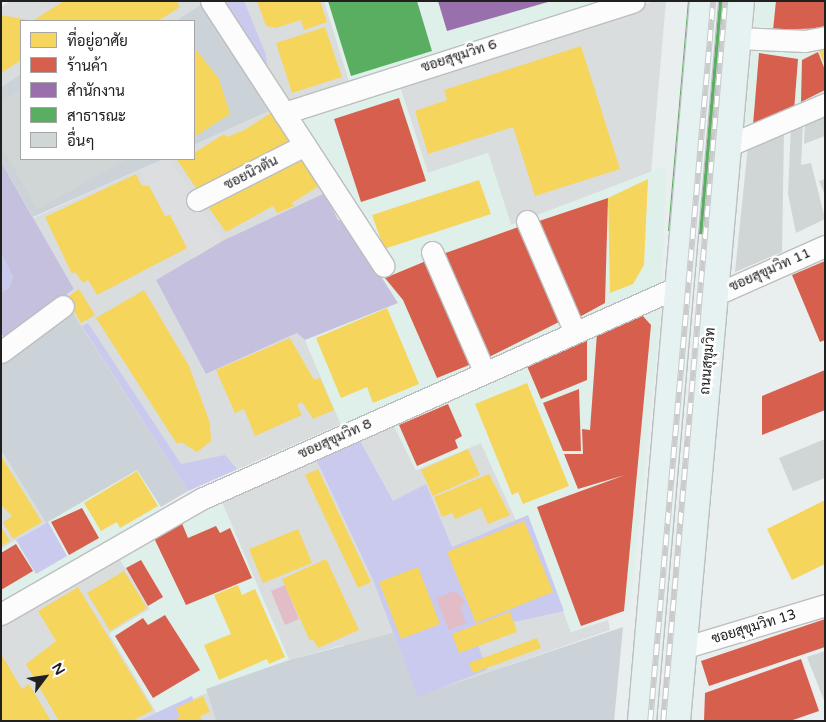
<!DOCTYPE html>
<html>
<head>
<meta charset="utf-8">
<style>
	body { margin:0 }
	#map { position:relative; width:826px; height:722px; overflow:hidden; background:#e9eeef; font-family:"Varela Round",Sarabun,sans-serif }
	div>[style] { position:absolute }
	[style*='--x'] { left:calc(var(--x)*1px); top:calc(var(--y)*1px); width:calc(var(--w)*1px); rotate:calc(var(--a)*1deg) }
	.residential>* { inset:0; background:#daddde }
	.commercial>* { inset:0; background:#dff0ea }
	.construction>* { inset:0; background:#cbd2d8 }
	.grass>* { inset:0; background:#c9caed }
	.forest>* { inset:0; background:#c5c0de }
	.parking>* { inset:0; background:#dcdedf }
	.water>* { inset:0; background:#e2bcc6 }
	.homes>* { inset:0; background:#f6d55c }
	.shops>* { inset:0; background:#d6604d }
	.offices>* { inset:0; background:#9970ab }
	.public>* { inset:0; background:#5aae61 }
	.building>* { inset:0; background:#d0d5d5 }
	.roads { filter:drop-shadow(1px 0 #bcbebf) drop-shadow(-1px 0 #bcbebf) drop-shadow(0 1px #bcbebf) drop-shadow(0 -1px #bcbebf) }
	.minor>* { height:21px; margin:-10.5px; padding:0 10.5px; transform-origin:10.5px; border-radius:10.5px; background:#fcfcfd }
	.major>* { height:28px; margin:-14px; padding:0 14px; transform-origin:14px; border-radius:14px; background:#e6f1f2 }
	.rail>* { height:5.5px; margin-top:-2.75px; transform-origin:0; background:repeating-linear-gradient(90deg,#fff 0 11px,#cacbcb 0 22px); box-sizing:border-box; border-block:1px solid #cacbcb }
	span { translate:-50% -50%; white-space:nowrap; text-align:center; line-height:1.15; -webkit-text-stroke:5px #fff; paint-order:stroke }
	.street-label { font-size:14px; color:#202020 }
	.frame { position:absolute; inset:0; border:2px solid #202020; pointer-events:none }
	.legend { position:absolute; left:20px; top:20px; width:175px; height:140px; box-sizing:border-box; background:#fff; border:1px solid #a6a6a6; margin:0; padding:6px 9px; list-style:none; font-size:15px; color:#202020 }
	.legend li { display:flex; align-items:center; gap:10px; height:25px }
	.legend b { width:25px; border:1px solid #a6a6a6 }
	.north { position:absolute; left:20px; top:652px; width:50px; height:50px; -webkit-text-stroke:4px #fff; paint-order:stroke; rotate:59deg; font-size:14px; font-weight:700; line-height:20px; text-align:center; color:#202020 }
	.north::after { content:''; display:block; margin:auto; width:18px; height:22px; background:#202020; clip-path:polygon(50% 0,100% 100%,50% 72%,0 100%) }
</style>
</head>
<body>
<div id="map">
	<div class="residential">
		<i style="clip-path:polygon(11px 1px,200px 1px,202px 4px,175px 21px,21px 21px,21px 74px,1px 87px,1px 7px)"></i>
		<i style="clip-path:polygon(221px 1px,324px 1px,350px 81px,286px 102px)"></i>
		<i style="clip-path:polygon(654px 1px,666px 1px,651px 173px,511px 225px,488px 153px,428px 173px,400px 87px)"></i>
		<i style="clip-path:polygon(273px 109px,330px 191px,222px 241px,156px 280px,207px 374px,297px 333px,305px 340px,341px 424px,188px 491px,63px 298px,74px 289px,33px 218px,164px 159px,194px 159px,194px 145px)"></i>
		<i style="clip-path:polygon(394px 426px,416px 470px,481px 443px,516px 520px,528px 515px,571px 632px,608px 620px,610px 630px,418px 697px,343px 645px,289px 660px,221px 500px)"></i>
		<i style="clip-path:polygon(1px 450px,46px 523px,1px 549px)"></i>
		<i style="clip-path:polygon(116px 553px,150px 609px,110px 633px,156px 712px,206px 689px,216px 721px,1px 721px,1px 619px)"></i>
	</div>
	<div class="commercial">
		<i style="clip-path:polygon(324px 1px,618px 1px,436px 53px,440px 74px,400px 87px,428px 173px,488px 153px,511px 225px,666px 166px,661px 311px,630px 611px,571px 632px,528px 516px,516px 520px,481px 443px,416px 470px,394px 426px,350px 446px,305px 340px,398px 303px,338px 220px,286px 102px,349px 81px)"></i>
		<i style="clip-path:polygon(756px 1px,825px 1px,825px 109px,744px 142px)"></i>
		<i style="clip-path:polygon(138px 469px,161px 507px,149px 518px,1px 602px,1px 549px)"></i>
		<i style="clip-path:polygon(221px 500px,289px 660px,157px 713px,109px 634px,150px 609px,116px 553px)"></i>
	</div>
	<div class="construction">
		<i style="clip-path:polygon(202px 4px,273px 109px,194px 145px,194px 21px,175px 21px)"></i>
		<i style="clip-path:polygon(21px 74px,21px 159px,164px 159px,33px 217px,1px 162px,1px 87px)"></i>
		<i style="clip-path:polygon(69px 307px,188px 491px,161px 507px,137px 470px,46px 523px,1px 450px,1px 358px)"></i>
		<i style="clip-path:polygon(623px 627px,614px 721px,216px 721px,206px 689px,289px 660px,393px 633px,418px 696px)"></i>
	</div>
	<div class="grass">
		<i style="clip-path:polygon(221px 1px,244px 1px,266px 55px,268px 74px)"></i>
		<i style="clip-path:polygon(1px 254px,13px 277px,9px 288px,1px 292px)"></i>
		<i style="clip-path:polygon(88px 323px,181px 464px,225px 455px,237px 469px,188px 491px,82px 326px)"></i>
		<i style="clip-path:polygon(360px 441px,393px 501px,426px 484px,452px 547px,528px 515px,564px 611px,473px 631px,487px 670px,418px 697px,373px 580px,317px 461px)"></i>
		<i style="clip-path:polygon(48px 522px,67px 556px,36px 574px,16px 540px)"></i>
		<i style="clip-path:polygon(192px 696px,201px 721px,139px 721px)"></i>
	</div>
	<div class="forest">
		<i style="clip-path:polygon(1px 162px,74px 289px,6px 341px,1px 333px,1px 292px,9px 288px,13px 277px,1px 254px)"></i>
		<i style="clip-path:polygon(325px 193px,338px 220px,346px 222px,398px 303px,305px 340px,297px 333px,206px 374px,156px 280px,222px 241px)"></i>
	</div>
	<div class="parking">
		<i style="clip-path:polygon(164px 159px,170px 159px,222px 241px,194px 258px,138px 170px)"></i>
	</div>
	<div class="water">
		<i style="clip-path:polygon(285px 585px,299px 619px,285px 625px,271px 591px)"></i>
		<i style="clip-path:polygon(455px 591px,465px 601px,460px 608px,466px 623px,449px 630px,436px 598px)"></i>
	</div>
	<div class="homes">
		<i style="clip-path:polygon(64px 1px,176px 1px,180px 7px,158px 21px,32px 21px)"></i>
		<i style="clip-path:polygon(257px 1px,320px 1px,327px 22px,304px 30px,301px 20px,276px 28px,266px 26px)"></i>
		<i style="clip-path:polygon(1px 15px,29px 20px,21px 21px,21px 60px,1px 73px)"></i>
		<i style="clip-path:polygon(325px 27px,342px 77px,292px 93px,276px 43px)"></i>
		<i style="clip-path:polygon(581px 46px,620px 169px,535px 196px,513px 127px,428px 154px,415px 111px,447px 100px,444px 90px)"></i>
		<i style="clip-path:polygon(825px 46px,825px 66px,818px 49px)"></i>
		<i style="clip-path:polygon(194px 47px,219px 79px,230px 114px,194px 137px)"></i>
		<i style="clip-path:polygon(274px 111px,293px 140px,196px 188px,177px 160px,194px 159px,194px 153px,224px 134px,227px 137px,244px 130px)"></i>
		<i style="clip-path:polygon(303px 156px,322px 184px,292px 203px,294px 206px,277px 213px,273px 206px,226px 232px,206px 204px)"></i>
		<i style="clip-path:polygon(136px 174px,142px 186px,149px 186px,165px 216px,170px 215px,187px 248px,97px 295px,88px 280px,83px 283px,75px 272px,72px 274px,45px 217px)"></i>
		<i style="clip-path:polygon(648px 179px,644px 265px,633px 284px,610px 293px,608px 198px)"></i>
		<i style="clip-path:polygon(479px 180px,491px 214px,384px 249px,372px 215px)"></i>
		<i style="clip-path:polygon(79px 289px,95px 315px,81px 323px,66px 298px)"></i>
		<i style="clip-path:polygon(144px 290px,189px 366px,210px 423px,211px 441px,197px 452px,181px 442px,177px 444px,96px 318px)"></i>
		<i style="clip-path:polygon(387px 308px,419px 384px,373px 403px,367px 387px,341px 398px,316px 338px)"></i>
		<i style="clip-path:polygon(290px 338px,314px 380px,320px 378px,334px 410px,313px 419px,302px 402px,297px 405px,302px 415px,255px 436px,244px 409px,235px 413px,216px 370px)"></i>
		<i style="clip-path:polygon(527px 383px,569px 486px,523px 504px,518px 492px,512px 495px,475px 404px)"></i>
		<i style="clip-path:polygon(468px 449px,480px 475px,433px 496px,421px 470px)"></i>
		<i style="clip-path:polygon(1px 456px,42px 522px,13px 539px,3px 522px,12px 516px,1px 505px)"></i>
		<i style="clip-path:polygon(318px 469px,371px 582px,358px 588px,305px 475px)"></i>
		<i style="clip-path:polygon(137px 471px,158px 506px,120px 528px,117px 522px,101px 531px,84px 503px)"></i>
		<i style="clip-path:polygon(489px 474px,510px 515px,488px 524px,481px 508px,455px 519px,452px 513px,442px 517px,434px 497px)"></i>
		<i style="clip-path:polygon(825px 500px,825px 564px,792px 580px,767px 529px)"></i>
		<i style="clip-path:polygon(524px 521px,553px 592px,476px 623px,447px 552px)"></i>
		<i style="clip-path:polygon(1px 527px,10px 541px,1px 546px)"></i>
		<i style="clip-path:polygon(298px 529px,312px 563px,263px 583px,249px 549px)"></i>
		<i style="clip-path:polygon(326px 559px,359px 630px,318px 648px,313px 639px,310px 641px,282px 579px)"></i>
		<i style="clip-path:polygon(418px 567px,440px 624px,401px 639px,379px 582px)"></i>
		<i style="clip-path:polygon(124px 571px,147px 608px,110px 631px,87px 593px)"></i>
		<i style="clip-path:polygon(238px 585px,242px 595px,255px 589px,285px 657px,269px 664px,267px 659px,219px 680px,204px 645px,231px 634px,214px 595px)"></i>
		<i style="clip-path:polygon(78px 587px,153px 710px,132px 721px,59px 721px,26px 664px,56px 641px,38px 611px)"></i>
		<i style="clip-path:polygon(510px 612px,517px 632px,459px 653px,452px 634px)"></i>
		<i style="clip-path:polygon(537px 638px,541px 648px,473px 673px,469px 663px)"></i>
		<i style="clip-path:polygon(1px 654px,22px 689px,29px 684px,51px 721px,1px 721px)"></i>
		<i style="clip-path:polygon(203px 696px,210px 712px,200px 716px,202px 721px,172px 721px,180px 717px,176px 708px)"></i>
	</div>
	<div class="shops">
		<i style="clip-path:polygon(776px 1px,825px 1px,825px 28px,773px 30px)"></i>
		<i style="clip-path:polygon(818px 52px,825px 70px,825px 90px,801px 102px,802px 60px)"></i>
		<i style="clip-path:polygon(759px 53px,798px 59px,794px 111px,753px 125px)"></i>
		<i style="clip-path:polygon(399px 98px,426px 181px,361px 202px,334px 119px)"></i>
		<i style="clip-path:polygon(608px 198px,605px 303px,574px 320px,533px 223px)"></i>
		<i style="clip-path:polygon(521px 226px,561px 321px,487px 358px,440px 255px)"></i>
		<i style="clip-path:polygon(426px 261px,474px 363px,437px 378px,403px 300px,385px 278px)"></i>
		<i style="clip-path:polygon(825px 261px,825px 340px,820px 342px,792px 275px)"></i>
		<i style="clip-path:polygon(641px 314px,651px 325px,624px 611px,581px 626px,537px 507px,625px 475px,578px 489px,564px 454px,583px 454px,582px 429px,590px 430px,597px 333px)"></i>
		<i style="clip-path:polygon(587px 340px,587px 380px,541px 399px,527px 366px)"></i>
		<i style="clip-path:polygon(825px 370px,825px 410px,762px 435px,762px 396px)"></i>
		<i style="clip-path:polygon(579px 389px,581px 451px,563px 451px,543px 403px)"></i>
		<i style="clip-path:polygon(448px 404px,462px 436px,455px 440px,458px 448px,417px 466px,399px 425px)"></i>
		<i style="clip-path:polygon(82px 508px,99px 538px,69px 555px,51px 522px)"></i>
		<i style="clip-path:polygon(181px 521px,188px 538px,216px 526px,220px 533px,230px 528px,252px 578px,186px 605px,153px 536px)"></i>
		<i style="clip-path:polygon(16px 544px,33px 571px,1px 590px,1px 553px)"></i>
		<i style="clip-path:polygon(141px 560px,163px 597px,148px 606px,126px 568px)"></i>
		<i style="clip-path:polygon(165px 615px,200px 670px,153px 698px,115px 636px,143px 618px,148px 625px)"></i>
		<i style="clip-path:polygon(825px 619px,825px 647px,709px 686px,701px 661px)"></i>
		<i style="clip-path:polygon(801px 659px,819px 711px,790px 721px,704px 721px,705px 693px)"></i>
	</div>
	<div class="offices">
		<i style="clip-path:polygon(438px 1px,548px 1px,548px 2px,447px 31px)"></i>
	</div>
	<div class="public">
		<i style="clip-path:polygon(328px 1px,417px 1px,432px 51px,351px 76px)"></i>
		<i style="clip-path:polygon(688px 1px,751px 1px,730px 237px,668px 231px)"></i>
	</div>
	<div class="building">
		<i style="clip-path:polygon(21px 89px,21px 159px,127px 159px,37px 210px,1px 146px,1px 102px)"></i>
		<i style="clip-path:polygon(825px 113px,825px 136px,804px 144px,805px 121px)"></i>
		<i style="clip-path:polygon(803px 124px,801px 165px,811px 163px,825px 219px,796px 233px,788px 194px,791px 126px)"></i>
		<i style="clip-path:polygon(784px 130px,782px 252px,735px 272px,748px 146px)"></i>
		<i style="clip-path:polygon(825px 179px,825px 195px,819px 181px)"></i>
		<i style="clip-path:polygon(825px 439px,825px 478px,793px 491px,779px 458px)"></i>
		<i style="clip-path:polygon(825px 651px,825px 703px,807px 657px)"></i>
	</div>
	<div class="roads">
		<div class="minor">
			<i style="--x:211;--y:1;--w:316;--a:56.9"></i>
			<i style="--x:737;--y:38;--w:68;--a:2.5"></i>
			<i style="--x:805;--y:41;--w:20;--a:-11"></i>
			<i style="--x:284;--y:113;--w:367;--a:-17.7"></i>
			<i style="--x:727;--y:146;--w:107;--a:-23.2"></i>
			<i style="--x:197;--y:200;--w:121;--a:-27"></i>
			<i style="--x:527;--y:221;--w:119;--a:66.7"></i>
			<i style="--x:432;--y:252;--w:130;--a:66.4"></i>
			<i style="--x:714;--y:290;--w:12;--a:0"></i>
			<i style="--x:726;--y:290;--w:108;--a:-24"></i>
			<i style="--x:1;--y:352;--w:77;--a:-36.6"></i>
			<i style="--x:1;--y:614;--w:231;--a:-29.9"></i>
			<i style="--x:201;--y:499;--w:524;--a:-23.97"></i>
			<i style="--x:683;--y:648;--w:148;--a:-16.8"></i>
		</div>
		<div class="major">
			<i style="--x:642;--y:721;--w:723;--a:-85.08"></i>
			<i style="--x:676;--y:721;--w:723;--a:-84.92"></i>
		</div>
	</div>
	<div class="rail">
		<i style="--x:650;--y:721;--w:723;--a:-85"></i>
		<i style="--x:663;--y:721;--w:723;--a:-85.08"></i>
	</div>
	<div class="street-label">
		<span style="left:459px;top:56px;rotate:-18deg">ซอยสุขุมวิท 6</span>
		<span style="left:251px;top:173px;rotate:-27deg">ซอยนิวตัน</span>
		<span style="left:770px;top:270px;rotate:-24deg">ซอยสุขุมวิท 11</span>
		<span style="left:708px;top:361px;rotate:-85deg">ถนนสุขุมวิท</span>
		<span style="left:335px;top:439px;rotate:-24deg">ซอยสุขุมวิท 8</span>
		<span style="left:754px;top:627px;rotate:-17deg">ซอยสุขุมวิท 13</span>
	</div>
	<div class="frame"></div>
	<ul class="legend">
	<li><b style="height:14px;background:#f6d55c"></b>ที่อยู่อาศัย</li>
	<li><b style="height:14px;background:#d6604d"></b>ร้านค้า</li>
	<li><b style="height:14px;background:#9970ab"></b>สำนักงาน</li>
	<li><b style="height:14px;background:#5aae61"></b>สาธารณะ</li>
	<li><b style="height:14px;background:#d0d5d5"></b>อื่นๆ</li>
	</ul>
	<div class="north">N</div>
</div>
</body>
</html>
